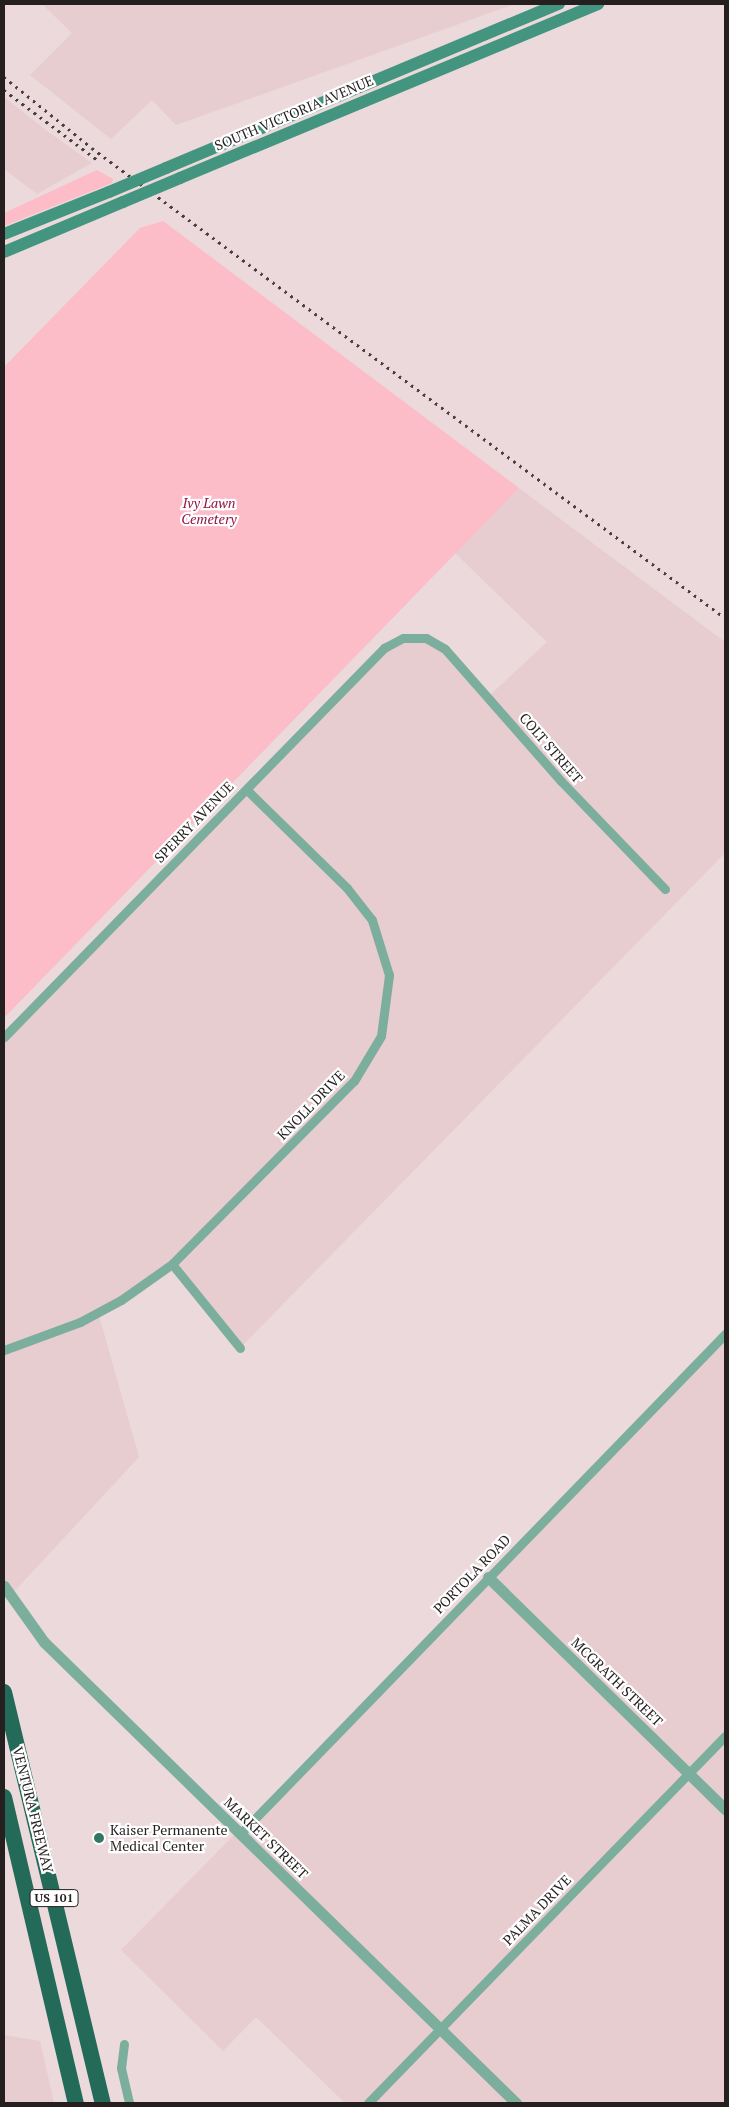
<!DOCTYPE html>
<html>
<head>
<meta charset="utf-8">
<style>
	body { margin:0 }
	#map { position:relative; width:729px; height:2107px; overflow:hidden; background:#ecd9dc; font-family:"PT Serif",serif }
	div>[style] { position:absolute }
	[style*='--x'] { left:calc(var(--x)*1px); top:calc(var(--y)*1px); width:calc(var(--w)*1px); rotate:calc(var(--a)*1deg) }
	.built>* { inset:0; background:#e7ccd0 }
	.green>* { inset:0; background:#fcbcc8 }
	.minor>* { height:9px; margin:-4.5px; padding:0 4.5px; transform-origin:4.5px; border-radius:4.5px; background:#7cae9e }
	.tertiary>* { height:11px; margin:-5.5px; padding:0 5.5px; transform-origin:5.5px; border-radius:5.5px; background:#7cae9e }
	.secondary>* { height:12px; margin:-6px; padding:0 6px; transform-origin:6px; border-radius:6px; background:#44957f }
	.motorway>* { height:16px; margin:-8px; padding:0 8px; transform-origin:8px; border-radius:8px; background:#236a58 }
	.rail>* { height:2.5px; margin-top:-1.25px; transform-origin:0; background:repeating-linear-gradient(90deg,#473f40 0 2.5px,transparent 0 7.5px) }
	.secondary-bridge>* { height:12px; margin:-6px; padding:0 6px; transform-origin:6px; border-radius:6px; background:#44957f }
	.dots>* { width:14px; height:14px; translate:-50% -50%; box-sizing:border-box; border:2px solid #fff; border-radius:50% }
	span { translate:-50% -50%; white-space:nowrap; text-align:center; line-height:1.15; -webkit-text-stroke:4.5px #fff; paint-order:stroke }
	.shield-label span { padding:1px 4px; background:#fff; border:1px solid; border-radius:4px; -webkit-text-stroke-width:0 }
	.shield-label { font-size:12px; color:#251f20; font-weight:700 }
	.street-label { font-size:14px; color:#251f20 }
	.park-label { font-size:14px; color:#911642; font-style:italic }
	.poi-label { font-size:14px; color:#251f20 }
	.left { translate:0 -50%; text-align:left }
	.frame { position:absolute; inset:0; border:5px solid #251f20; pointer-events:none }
</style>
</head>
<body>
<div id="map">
	<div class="built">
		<i style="clip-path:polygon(42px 4px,515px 4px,176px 125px,152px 100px,111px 139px,30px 75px,72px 33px)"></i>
		<i style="clip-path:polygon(4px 97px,47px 131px,92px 163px,37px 194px,4px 169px)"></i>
		<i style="clip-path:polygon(519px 488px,725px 642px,725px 853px,240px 1348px,172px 1264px,98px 1312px,139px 1457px,10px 1596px,4px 1586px,4px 1037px,398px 640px,432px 640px,488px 697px,547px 642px,455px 553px)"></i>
		<i style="clip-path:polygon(725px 1335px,725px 2103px,345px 2103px,256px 2017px,223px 2051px,121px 1950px)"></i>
		<i style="clip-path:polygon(4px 2035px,40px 2041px,54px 2103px,4px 2103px)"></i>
	</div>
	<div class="green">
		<i style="clip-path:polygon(97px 170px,113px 179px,112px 183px,4px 226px,4px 213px)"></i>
		<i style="clip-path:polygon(163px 221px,519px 488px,4px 1018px,4px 367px,140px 228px)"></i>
	</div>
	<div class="minor">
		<i style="--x:4;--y:1037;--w:544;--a:-45.67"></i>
		<i style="--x:384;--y:648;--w:21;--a:-28"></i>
		<i style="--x:403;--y:638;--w:23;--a:0"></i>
		<i style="--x:426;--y:638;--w:22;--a:30"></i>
		<i style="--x:445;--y:649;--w:176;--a:48.7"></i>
		<i style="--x:561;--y:781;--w:150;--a:46.1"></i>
		<i style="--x:172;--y:1264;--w:108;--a:51"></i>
		<i style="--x:4;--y:1350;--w:81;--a:-20.2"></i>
		<i style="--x:80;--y:1322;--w:47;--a:-28.2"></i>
		<i style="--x:121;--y:1300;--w:62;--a:-35.2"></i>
		<i style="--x:172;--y:1264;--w:258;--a:-45.2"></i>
		<i style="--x:354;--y:1081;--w:52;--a:-59"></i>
		<i style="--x:381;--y:1036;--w:62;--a:-82.5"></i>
		<i style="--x:389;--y:975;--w:58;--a:-107.2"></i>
		<i style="--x:372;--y:920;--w:41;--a:-128"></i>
		<i style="--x:347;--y:888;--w:141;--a:-135.6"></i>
		<i style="--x:240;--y:1834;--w:697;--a:-45.87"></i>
		<i style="--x:124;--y:2044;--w:24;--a:97"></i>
		<i style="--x:121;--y:2068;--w:36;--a:77"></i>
		<i style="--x:368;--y:2103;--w:512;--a:-45.79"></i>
	</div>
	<div class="tertiary">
		<i style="--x:488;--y:1577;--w:332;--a:44.4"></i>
		<i style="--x:4;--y:1586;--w:69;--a:54.5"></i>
		<i style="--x:44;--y:1642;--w:660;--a:44.32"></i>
	</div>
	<div class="secondary">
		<i style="--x:166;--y:168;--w:426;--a:-22.7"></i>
		<i style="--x:180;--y:178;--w:453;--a:-22.6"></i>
		<i style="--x:4;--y:234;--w:113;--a:-21.8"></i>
		<i style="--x:4;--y:252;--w:129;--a:-22.8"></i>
	</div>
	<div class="motorway">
		<i style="--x:4;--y:1692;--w:423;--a:76.5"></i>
		<i style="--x:4;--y:1797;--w:314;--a:76.8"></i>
	</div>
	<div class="rail">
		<i style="--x:4;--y:77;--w:113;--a:38.9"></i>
		<i style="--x:92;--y:148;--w:788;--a:36.59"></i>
		<i style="--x:4;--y:90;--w:119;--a:36.8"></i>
	</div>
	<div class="secondary-bridge">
		<i style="--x:109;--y:192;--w:62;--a:-22.8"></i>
		<i style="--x:123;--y:202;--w:62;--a:-22.8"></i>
	</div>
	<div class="dots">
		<i style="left:99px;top:1838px;background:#357563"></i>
	</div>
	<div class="shield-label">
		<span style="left:54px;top:1898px">US 101</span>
	</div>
	<div class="street-label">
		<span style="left:294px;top:113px;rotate:-23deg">SOUTH VICTORIA AVENUE</span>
		<span style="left:551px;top:748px;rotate:49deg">COLT STREET</span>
		<span style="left:194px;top:822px;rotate:-46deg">SPERRY AVENUE</span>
		<span style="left:311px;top:1105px;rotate:-46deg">KNOLL DRIVE</span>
		<span style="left:472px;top:1574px;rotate:-46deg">PORTOLA ROAD</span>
		<span style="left:617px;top:1682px;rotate:44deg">MCGRATH STREET</span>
		<span style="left:33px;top:1810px;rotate:76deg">VENTURA FREEWAY</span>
		<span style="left:266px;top:1838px;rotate:44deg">MARKET STREET</span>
		<span style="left:537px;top:1910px;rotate:-46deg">PALMA DRIVE</span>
	</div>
	<div class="park-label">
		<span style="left:209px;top:511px">Ivy Lawn<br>Cemetery</span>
	</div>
	<div class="poi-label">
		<span class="left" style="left:110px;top:1838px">Kaiser Permanente<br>Medical Center</span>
	</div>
	<div class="frame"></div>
</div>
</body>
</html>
